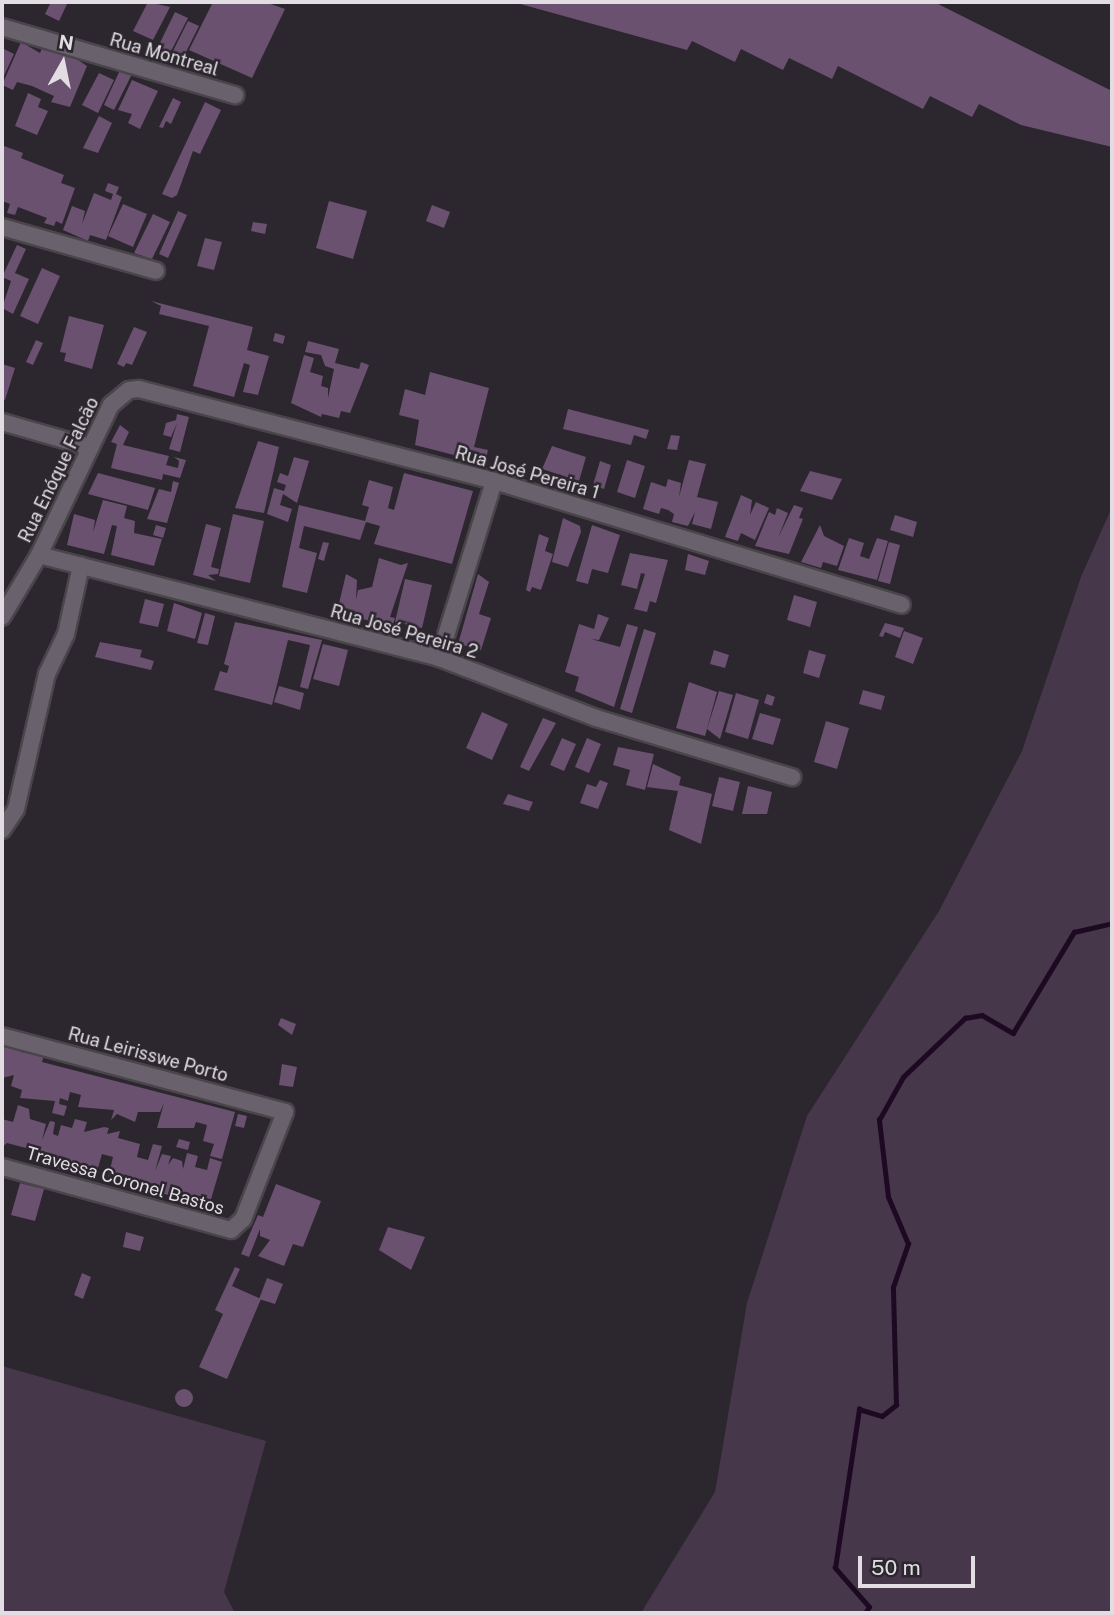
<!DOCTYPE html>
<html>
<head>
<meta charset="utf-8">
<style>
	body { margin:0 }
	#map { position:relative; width:1114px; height:1615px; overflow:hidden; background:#2c262e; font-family:"Public Sans",sans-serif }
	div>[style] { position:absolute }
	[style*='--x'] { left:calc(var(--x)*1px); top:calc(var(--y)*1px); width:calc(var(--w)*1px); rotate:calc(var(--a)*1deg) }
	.green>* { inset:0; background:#47374b }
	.stream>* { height:4.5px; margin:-2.25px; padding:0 2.25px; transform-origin:2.25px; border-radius:2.25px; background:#1e0923 }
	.building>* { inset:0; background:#6a5170 }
	.round { border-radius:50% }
	.roads { filter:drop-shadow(2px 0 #4a454b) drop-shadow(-2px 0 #4a454b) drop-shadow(0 2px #4a454b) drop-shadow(0 -2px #4a454b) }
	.minor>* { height:16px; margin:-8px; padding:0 8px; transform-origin:8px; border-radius:8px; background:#69616b }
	span { translate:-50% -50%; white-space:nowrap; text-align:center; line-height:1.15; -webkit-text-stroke:5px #2c262e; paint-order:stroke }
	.street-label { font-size:18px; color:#e2dde3 }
	.frame { position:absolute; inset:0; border:4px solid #e2dde3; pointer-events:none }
	.north { position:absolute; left:28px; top:28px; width:70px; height:70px; -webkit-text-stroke:5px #2c262e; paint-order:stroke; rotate:9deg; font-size:19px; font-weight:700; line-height:28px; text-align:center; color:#e2dde3 }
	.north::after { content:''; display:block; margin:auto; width:24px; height:32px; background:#e2dde3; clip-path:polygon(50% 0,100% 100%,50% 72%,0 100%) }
	.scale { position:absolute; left:858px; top:1556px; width:117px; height:32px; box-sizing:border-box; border:4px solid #e2dde3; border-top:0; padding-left:9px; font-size:21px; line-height:24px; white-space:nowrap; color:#e2dde3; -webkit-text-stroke:5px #2c262e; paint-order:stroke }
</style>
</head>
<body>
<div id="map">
	<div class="green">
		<i style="clip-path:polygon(1112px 507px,1112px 1613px,641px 1613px,715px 1492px,747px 1303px,807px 1116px,939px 911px,1022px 751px,1081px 577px)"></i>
		<i style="clip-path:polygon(2px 1366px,266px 1441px,224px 1592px,235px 1613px,2px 1613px)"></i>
	</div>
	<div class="stream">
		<i style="--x:865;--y:1613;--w:7;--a:-56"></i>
		<i style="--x:869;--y:1607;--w:52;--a:-131.1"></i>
		<i style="--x:835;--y:1568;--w:161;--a:-81.4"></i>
		<i style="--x:859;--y:1409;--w:24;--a:17"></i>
		<i style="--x:882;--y:1416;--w:18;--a:-38"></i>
		<i style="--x:896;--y:1405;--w:118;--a:-91.5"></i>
		<i style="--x:893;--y:1287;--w:46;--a:-70.8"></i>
		<i style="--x:908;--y:1244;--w:51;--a:-113.1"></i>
		<i style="--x:888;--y:1197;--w:78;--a:-96.7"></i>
		<i style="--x:879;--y:1120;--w:49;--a:-60.8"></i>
		<i style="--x:903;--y:1077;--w:86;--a:-43.6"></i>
		<i style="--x:965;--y:1018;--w:17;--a:-10"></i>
		<i style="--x:982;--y:1015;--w:36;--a:30"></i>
		<i style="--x:1013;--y:1033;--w:118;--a:-58.9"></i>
		<i style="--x:1074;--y:932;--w:39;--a:-13"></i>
	</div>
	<div class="building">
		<i style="clip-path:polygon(51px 2px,68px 2px,59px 21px,45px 14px)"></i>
		<i style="clip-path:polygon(148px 2px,170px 7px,153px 40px,133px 31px)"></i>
		<i style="clip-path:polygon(213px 2px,265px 2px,285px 9px,252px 78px,189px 50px)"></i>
		<i style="clip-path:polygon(513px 2px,934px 2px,1112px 91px,1112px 147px,1021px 125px,979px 104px,972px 117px,930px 96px,923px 109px,838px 66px,832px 79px,789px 58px,783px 70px,741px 49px,735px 62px,692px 41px,687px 50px)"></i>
		<i style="clip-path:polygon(175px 12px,188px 18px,167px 59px,154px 55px)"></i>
		<i style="clip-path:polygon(188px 21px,199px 26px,181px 62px,170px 57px)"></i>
		<i style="clip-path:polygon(21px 42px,40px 53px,42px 48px,72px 56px,87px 66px,70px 107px,51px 102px,54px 96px,32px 86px,17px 82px,13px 90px,2px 85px)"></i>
		<i style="clip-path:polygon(2px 48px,14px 54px,2px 80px)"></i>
		<i style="clip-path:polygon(120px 70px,132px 74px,114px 110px,104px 105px)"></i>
		<i style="clip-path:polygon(99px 73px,114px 80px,98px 113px,82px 105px)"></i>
		<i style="clip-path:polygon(132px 80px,158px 91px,140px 129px,128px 123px,132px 114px,118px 110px)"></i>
		<i style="clip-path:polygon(28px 93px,41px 99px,38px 107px,48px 111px,37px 135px,15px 126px)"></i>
		<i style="clip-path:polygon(173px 98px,181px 102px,171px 124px,166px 121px,163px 128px,159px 127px)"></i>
		<i style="clip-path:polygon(205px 102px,221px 110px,200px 154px,193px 151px,177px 195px,172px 198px,162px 194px)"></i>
		<i style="clip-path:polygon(99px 116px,112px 123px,98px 153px,83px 148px)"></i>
		<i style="clip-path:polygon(4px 146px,23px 153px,21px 158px,64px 175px,61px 183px,75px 188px,62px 224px,56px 221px,54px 226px,44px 223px,47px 218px,18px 207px,15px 215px,7px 213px,10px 204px,2px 201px)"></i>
		<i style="clip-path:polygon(108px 183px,119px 187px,116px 194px,122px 197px,106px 240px,90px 235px,88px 241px,63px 230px,72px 206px,85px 211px,82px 224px,94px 193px,111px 200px,113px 194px,105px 191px)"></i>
		<i style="clip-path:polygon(329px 201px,367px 211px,353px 259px,316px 248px)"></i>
		<i style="clip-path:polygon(123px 204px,147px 214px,133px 247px,108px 236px)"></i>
		<i style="clip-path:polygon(432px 205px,450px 212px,444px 228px,426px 221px)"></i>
		<i style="clip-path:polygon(178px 211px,187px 215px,168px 258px,159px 254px)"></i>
		<i style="clip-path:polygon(153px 214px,170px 222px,152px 259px,134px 253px)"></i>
		<i style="clip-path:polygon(253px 222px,267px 224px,265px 234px,251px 231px)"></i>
		<i style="clip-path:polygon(205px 238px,222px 242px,214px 270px,197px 266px)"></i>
		<i style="clip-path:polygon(17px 245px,26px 249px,15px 273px,29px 279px,13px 314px,2px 308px,11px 281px,2px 277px)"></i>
		<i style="clip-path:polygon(42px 268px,60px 276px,38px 324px,20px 316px)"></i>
		<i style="clip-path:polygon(151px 301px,253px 327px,247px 350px,269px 356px,258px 395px,243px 392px,250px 365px,244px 363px,234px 397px,193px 386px,209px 326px,159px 314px,161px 306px)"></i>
		<i style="clip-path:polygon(69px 316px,104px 325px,92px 369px,64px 361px,66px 353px,60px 352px)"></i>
		<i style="clip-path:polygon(134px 327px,147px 332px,132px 365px,126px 363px,124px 367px,117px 364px)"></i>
		<i style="clip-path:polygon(275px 333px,285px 336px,283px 344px,273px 341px)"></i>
		<i style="clip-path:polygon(36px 340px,43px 343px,33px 365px,26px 362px)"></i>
		<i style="clip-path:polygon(308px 341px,339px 349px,335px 363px,359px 369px,361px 362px,369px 365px,350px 413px,341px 411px,339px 418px,322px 414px,321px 417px,291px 403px,304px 355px,314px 358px,310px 372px,323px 376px,321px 386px,328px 388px,328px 398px,334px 369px,325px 366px,321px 355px,305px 352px)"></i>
		<i style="clip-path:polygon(2px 364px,15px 368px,5px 400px,2px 399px)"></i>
		<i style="clip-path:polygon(430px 372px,489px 388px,474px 447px,488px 450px,485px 463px,415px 445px,419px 420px,399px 415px,405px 389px,425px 395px)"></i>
		<i style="clip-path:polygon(568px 409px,649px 430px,646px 439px,634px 435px,631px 445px,563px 429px)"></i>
		<i style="clip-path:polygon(177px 414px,189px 417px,180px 452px,169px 449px,177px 423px,171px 437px,163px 435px,166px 423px,176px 420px)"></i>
		<i style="clip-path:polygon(120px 425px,129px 432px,123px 445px,169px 456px,166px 465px,178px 468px,179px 461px,174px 457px,186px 460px,180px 478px,163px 474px,162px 480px,111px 468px,117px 444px,111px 442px)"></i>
		<i style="clip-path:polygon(671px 435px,680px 436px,677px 450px,667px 449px)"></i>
		<i style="clip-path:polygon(258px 441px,279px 447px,264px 513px,235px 508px)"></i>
		<i style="clip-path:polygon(552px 446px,586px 457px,579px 481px,542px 469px)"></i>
		<i style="clip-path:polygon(294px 457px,309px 461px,297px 503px,283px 494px,280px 505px,292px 509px,288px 522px,267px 514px,274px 488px,284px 491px,286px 485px,277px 482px,280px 473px,288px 476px)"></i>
		<i style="clip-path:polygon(627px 460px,645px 466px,635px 498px,617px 492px)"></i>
		<i style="clip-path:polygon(689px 460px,706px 464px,697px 497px,718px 502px,711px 529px,692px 524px,695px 512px,688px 526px,672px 522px,674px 514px,668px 510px,661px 508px,659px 514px,643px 509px,651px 482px,666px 487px,668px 479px,681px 483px,679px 497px)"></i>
		<i style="clip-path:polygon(600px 461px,611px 465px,604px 489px,593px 485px)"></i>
		<i style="clip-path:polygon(810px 471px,842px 479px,832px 500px,800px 491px)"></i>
		<i style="clip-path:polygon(98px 473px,155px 488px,148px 510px,88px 494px)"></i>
		<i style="clip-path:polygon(404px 473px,473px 491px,452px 564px,374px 544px,380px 526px,366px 522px,360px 540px,304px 526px,299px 548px,317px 553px,307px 593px,282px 587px,299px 505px,365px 521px,369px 507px,362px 505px,369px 480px,393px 487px,388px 508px,394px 510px)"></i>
		<i style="clip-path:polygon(173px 481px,179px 483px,167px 523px,147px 519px,159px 489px,171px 492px)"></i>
		<i style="clip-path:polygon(741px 495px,752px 500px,750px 515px,756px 502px,769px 508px,755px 540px,741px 533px,738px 541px,725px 537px)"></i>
		<i style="clip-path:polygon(103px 500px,127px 506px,124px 518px,135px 521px,134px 533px,162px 539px,154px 566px,111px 555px,117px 526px,112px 525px,104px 554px,67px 545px,74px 514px,95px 520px,93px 532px)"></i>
		<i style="clip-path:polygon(794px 505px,803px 508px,799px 518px,803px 519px,789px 554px,755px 546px,769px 512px,775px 515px,777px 508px,788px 513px,778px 538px)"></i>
		<i style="clip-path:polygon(233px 514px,264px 521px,250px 583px,219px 576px)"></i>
		<i style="clip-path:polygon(895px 515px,917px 522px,913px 537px,890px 530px)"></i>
		<i style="clip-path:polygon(563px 518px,580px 526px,581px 532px,568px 567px,552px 562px)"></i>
		<i style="clip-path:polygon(206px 524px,221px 528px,211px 567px,219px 569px,218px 574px,208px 575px,216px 581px,193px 575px)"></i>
		<i style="clip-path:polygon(156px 525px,166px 528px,163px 538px,153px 535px)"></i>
		<i style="clip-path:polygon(592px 525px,620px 535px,608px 573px,592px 569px,588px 584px,576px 581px)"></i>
		<i style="clip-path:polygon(820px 525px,824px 536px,844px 546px,837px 566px,823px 562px,821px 568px,801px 562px)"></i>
		<i style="clip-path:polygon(539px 534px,549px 538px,545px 551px,553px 554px,541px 590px,532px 587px,530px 592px,526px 590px)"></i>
		<i style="clip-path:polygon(849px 538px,864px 543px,860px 556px,869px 559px,877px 538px,888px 541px,877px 580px,838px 570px)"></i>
		<i style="clip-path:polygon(323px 542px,329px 543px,324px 561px,318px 559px)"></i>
		<i style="clip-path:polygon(889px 542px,900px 545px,890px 584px,878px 581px)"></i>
		<i style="clip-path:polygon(630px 553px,668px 560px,656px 603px,650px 601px,647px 612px,634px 609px,645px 574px,641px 573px,637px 589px,621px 585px)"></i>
		<i style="clip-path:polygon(688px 554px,709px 561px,705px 575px,685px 570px)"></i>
		<i style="clip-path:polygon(379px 558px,401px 565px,408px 563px,390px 617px,395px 618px,392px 627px,337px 612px,346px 574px,357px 580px,356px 600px,358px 590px,372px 587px)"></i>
		<i style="clip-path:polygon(478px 574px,489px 582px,479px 614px,491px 618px,481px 650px,458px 644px)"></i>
		<i style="clip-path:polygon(405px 579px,432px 585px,422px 628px,395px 622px)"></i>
		<i style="clip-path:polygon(794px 595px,817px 602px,810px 627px,787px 620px)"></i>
		<i style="clip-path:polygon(145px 599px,164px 604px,158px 627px,139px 623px)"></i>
		<i style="clip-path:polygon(174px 603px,202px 613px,195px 639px,167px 631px)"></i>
		<i style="clip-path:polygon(205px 613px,215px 616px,208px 645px,197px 643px)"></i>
		<i style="clip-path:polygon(598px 614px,609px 618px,599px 640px,591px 639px,620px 647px,627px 624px,638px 627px,614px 707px,575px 691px,579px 677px,565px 672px,579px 624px,594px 629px)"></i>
		<i style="clip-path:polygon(235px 622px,322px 640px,308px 689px,300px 687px,310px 645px,288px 640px,272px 705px,214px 690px,220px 671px,227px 673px,229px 666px,224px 664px)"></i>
		<i style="clip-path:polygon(885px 623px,904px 628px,900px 638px,885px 632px,883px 637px,879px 636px)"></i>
		<i style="clip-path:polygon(644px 629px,656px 633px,632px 713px,620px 709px)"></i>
		<i style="clip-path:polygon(904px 631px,923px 638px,913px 664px,895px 657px)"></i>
		<i style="clip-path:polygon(100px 642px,142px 650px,140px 657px,154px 661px,151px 670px,95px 657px)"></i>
		<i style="clip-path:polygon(323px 644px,348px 650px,339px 686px,313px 679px)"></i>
		<i style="clip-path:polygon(714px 650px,729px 655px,725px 668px,710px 664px)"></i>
		<i style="clip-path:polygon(809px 650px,826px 655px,819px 678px,803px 673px)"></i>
		<i style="clip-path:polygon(689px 682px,717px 692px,705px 736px,676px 728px)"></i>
		<i style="clip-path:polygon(279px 686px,304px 693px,300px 710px,274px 702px)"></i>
		<i style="clip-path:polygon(863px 690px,885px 696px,881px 710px,859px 704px)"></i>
		<i style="clip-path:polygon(719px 691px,733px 695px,720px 739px,707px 729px)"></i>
		<i style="clip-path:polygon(736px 693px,759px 700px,748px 739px,725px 732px)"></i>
		<i style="clip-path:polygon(767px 694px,775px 697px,772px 706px,764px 703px)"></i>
		<i style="clip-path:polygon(482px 712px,508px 724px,492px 760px,466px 748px)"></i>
		<i style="clip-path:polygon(760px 713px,781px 719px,773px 745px,752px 739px)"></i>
		<i style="clip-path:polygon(543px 718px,556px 723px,529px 771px,520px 767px)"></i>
		<i style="clip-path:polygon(826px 721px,849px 728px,837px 769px,814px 762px)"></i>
		<i style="clip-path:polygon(562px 738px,576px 744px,564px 771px,550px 765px)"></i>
		<i style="clip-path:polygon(587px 738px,601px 744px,589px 773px,575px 767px)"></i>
		<i style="clip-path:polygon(618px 747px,654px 754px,645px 790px,626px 785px,630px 770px,613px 765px)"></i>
		<i style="clip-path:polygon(653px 764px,681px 777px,679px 785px,712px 794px,701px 844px,669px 830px,678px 791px,647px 787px)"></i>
		<i style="clip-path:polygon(719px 777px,740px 782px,733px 811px,712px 806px)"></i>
		<i style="clip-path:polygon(600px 780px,608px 783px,598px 809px,580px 803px,587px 784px,596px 787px)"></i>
		<i style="clip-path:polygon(748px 786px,772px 792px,767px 814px,742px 814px)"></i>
		<i style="clip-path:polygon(508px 794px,533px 802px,529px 811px,503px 804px)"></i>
		<i style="clip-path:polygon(281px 1018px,296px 1024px,292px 1035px,278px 1025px)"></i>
		<i style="clip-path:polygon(2px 1043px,21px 1049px,20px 1052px,44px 1055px,42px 1062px,235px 1112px,222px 1159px,210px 1156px,214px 1144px,203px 1141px,207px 1125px,196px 1122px,194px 1128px,157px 1128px,164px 1103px,160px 1112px,138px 1112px,135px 1122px,117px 1114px,111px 1120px,114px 1110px,78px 1107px,81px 1095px,70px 1092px,68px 1101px,60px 1098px,59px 1104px,67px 1106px,64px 1116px,52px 1113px,55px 1101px,20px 1098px,22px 1090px,11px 1086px,14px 1075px,2px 1078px)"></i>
		<i style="clip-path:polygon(282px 1064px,297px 1067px,293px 1087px,279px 1085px)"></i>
		<i style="clip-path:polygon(18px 1105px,29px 1109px,30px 1119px,46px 1124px,42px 1140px,50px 1121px,55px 1122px,53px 1134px,58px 1136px,61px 1125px,72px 1128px,75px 1119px,87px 1122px,84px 1132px,104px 1127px,109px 1128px,107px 1134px,120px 1131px,118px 1138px,140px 1144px,137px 1157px,148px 1160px,153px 1144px,162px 1146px,155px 1171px,162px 1154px,171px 1156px,168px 1165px,173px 1158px,182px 1161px,183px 1169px,187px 1153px,198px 1156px,195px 1167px,207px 1170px,210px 1158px,222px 1162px,209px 1206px,153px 1191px,154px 1184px,132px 1178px,130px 1184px,108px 1178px,113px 1157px,102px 1154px,96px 1175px,61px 1170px,39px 1160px,41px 1152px,7px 1143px,2px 1147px,2px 1119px,13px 1122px)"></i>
		<i style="clip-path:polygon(238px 1114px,247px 1116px,244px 1128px,235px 1126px)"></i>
		<i style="clip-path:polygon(179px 1139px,190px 1142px,188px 1150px,176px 1147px)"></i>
		<i style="clip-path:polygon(20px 1183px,44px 1189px,35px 1221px,11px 1215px)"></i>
		<i style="clip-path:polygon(276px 1184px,321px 1201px,303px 1247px,293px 1244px,284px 1266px,258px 1256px,270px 1240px,260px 1236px,260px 1229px,249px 1257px,241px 1254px,258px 1215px,263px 1217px)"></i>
		<i style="clip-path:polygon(388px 1227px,425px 1237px,411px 1270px,379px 1250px)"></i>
		<i style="clip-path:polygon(126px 1232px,144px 1237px,140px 1251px,123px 1247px)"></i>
		<i style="clip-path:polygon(235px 1267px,240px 1269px,232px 1286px,261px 1299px,227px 1379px,199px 1367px,223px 1314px,215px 1310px)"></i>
		<i style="clip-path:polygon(82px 1273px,91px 1277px,83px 1299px,74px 1295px)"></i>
		<i style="clip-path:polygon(267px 1278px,283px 1284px,275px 1304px,259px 1299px)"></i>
		<i class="round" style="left:175px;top:1389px;width:18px;height:18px"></i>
	</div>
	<div class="roads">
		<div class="minor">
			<i style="--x:2;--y:27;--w:243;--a:16.3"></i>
			<i style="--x:2;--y:227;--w:160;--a:15.9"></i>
			<i style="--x:2;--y:422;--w:91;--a:16"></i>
			<i style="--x:39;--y:555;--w:413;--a:14.4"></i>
			<i style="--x:439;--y:658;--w:168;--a:20.9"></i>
			<i style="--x:596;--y:718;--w:205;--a:16.8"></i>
			<i style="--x:2;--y:617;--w:72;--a:-59.2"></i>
			<i style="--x:39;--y:555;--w:166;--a:-64.4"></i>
			<i style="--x:111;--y:405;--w:23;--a:-40"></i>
			<i style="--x:129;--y:390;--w:10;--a:-6"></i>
			<i style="--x:139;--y:389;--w:367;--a:14.5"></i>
			<i style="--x:494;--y:481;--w:426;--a:16.9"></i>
			<i style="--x:439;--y:658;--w:185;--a:-72.7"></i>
			<i style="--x:2;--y:830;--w:25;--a:-56"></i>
			<i style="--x:16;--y:809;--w:139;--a:-77.1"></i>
			<i style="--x:47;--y:674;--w:44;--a:-64.6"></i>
			<i style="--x:66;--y:634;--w:70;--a:-77.6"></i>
			<i style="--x:2;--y:1036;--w:293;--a:15"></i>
			<i style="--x:285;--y:1112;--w:115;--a:111.4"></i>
			<i style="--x:243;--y:1219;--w:16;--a:137"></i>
			<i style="--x:231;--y:1230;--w:238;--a:-164.6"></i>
		</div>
	</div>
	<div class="street-label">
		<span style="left:164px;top:55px;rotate:16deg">Rua Montreal</span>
		<span style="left:59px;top:470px;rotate:-64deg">Rua Enóque Falcão</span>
		<span style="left:527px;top:473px;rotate:16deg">Rua José Pereira 1</span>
		<span style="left:404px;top:632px;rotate:16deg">Rua José Pereira 2</span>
		<span style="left:148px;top:1055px;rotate:15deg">Rua Leirisswe Porto</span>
		<span style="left:125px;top:1181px;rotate:16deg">Travessa Coronel Bastos</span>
	</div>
	<div class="frame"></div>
	<div class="north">N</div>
	<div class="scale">50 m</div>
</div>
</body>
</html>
